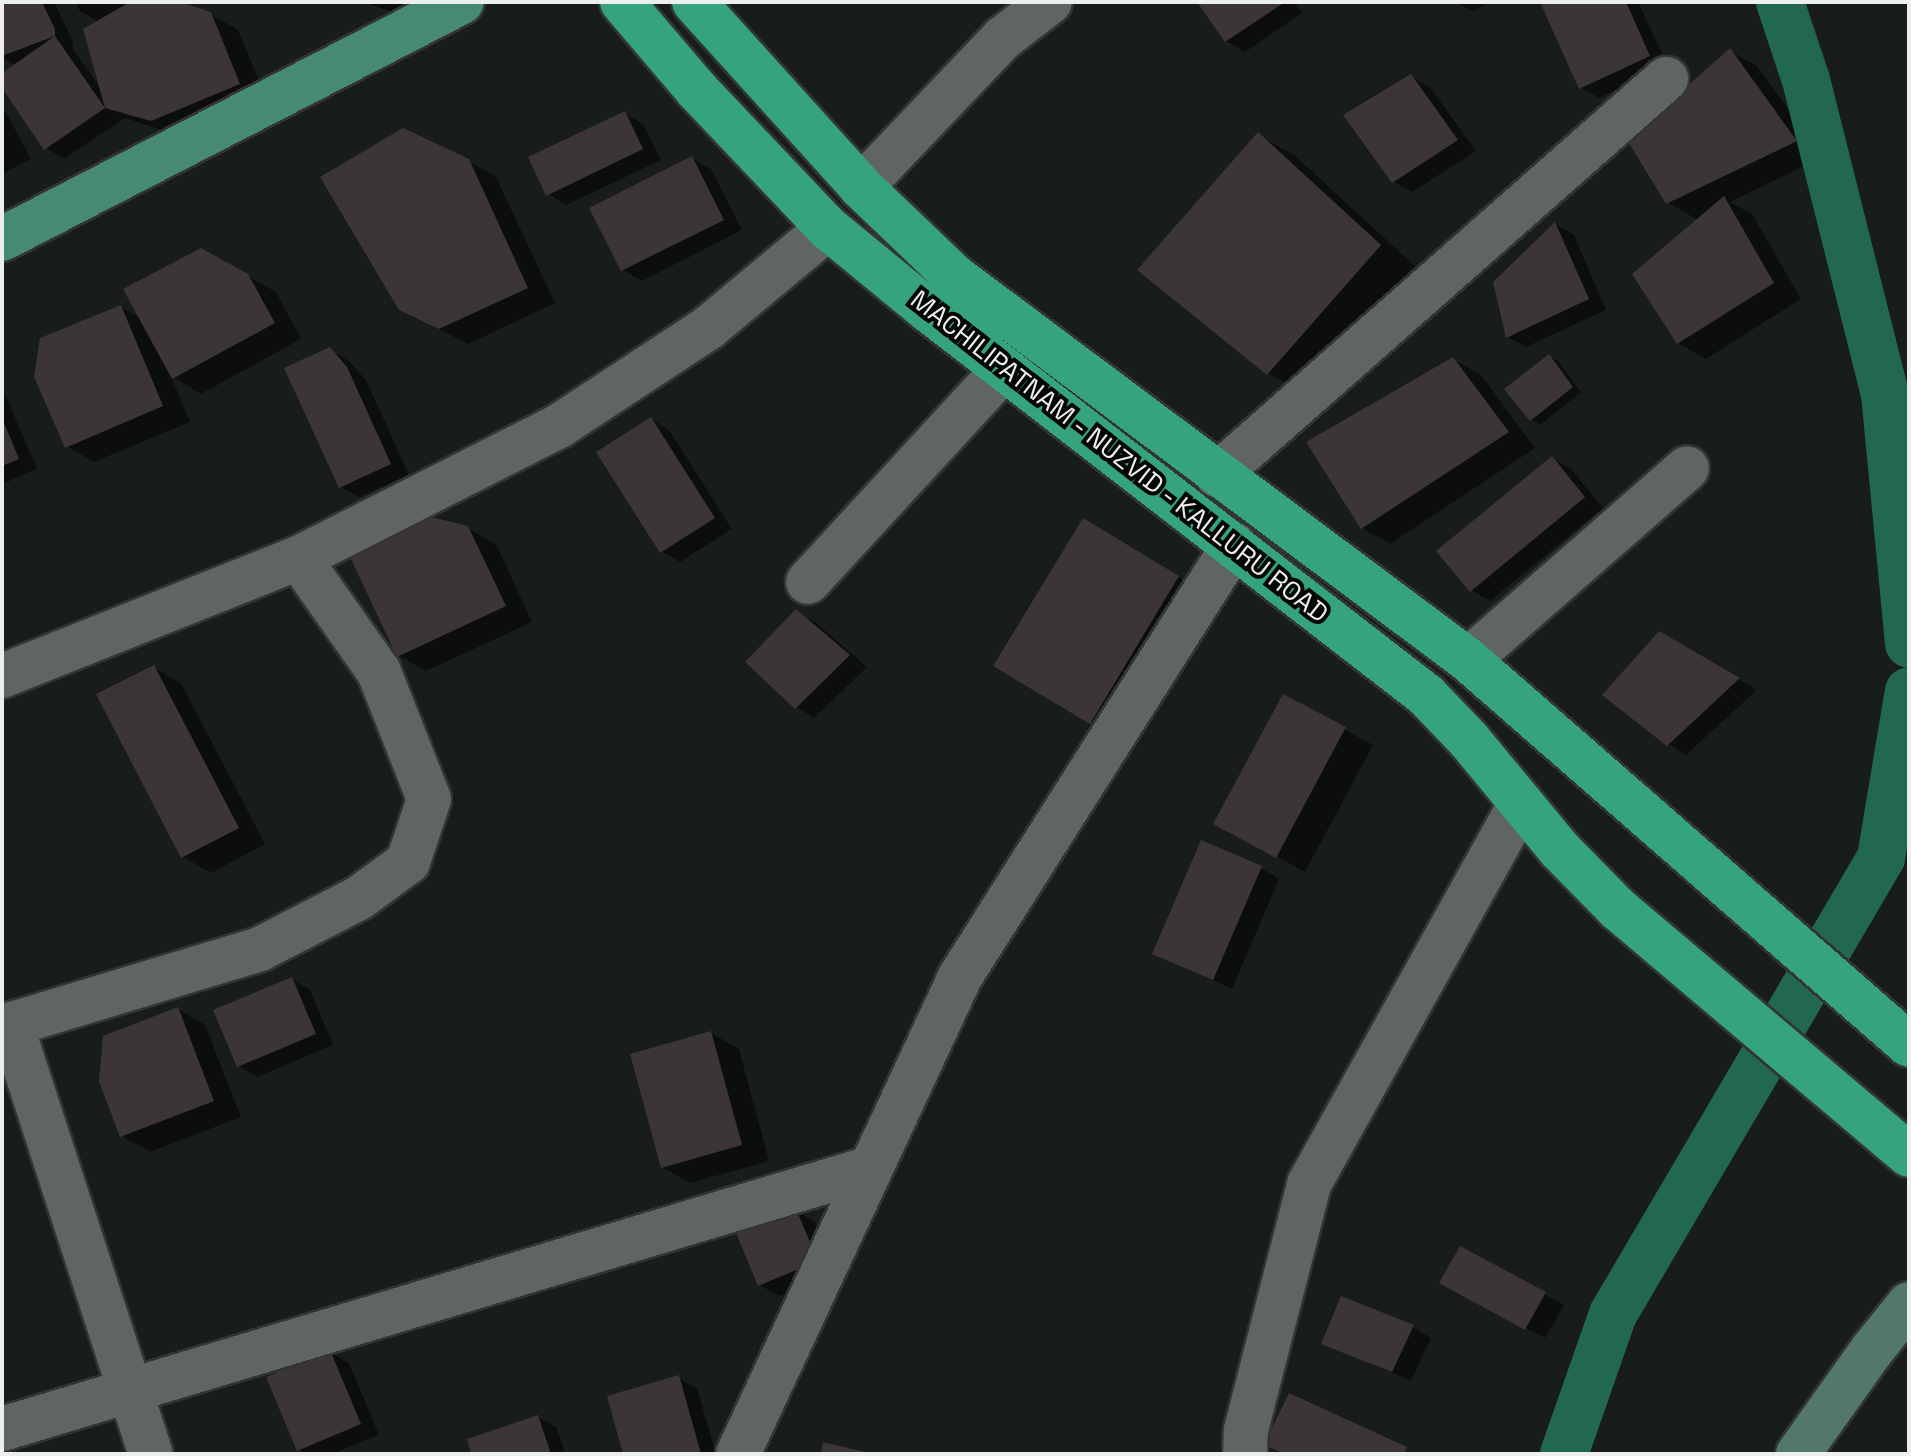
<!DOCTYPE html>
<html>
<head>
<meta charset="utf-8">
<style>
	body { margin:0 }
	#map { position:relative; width:1911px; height:1456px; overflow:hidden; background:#181c1a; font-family:"Space Grotesk",sans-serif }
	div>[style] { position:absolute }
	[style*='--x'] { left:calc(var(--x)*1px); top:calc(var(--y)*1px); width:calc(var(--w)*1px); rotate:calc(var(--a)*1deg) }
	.shadow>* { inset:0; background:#0007 }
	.canal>* { height:48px; margin:-24px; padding:0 24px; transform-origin:24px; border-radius:24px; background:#22684f }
	.building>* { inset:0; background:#3b3635 }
	.roads { filter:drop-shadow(2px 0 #323534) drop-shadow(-2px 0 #323534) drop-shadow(0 2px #323534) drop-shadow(0 -2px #323534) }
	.street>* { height:44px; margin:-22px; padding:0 22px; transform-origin:22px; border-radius:22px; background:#606462 }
	.secondary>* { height:44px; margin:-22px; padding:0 22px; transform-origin:22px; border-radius:22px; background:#53776a }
	.primary>* { height:44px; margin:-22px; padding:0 22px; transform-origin:22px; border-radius:22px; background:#468a72 }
	.highway>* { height:44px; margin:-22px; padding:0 22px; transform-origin:22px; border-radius:22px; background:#35a47d }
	span { translate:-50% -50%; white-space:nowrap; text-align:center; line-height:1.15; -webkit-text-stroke:8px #050606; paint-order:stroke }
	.street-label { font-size:26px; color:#ecefee }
	.frame { position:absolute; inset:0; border:4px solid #ecefee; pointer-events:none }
</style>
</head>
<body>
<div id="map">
	<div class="shadow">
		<i style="clip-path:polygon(2px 2px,54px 2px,73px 41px,73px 49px,101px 89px,99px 22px,80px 11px,75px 2px,174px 2px,210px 14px,238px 30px,267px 100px,180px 136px,125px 118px,64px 159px,46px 148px,2px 84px,2px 76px,16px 66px,2px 57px)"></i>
		<i style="clip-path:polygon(364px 2px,416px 2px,397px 14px)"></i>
		<i style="clip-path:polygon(1200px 2px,1294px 2px,1302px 13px,1245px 52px,1226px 41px)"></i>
		<i style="clip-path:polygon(1456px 2px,1490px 2px,1473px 12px)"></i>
		<i style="clip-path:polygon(1542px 2px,1638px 2px,1668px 66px,1599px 98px,1580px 87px)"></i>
		<i style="clip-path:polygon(1730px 51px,1757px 66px,1823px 157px,1730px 202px,1752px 214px,1801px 299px,1706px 359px,1678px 343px,1698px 220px,1667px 202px)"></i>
		<i style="clip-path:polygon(1411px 77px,1430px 87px,1476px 151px,1412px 192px,1393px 181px)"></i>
		<i style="clip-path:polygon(2px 105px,31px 159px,2px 174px)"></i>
		<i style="clip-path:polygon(624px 113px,643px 124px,661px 160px,566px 205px,548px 194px)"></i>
		<i style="clip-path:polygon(1258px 135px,1294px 155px,1415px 266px,1303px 393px,1268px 373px)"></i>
		<i style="clip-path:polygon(692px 158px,711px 169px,742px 230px,642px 281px,623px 270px)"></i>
		<i style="clip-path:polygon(468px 161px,496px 177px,555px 303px,468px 344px,400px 309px)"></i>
		<i style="clip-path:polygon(1555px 224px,1574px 235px,1606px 310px,1526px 347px,1508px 337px)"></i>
		<i style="clip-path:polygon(201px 250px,276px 292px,301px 339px,201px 394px,171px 376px,190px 422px,94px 462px,66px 446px,121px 307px,142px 319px)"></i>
		<i style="clip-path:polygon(330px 350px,349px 361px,366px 380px,409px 475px,359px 497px,340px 486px)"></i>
		<i style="clip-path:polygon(1549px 356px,1558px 361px,1581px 392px,1540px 425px,1532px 420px,1507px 389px)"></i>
		<i style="clip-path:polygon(1453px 359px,1481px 375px,1535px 448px,1390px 544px,1362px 528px)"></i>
		<i style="clip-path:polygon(2px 387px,37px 469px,2px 484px)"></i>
		<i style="clip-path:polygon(651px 419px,669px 430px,732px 529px,680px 562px,661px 551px)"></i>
		<i style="clip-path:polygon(1552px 458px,1571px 469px,1603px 508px,1490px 601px,1471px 590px)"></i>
		<i style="clip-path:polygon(1083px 521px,1206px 593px,1119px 738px,996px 666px)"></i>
		<i style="clip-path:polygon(467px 528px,496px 544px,532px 622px,426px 671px,398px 655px)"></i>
		<i style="clip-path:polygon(796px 612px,815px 622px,867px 667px,814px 718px,796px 707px)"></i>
		<i style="clip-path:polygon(1660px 633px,1757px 690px,1686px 755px,1668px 744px)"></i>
		<i style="clip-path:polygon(153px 667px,181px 683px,265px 844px,211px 873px,183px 857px,99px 695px)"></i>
		<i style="clip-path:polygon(1284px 697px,1373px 745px,1305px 872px,1243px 839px)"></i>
		<i style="clip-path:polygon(1261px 868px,1279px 879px,1232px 989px,1154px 953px)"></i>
		<i style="clip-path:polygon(291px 979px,310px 990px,333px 1045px,257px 1077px,239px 1066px)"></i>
		<i style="clip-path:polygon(178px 1009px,205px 1025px,241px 1117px,150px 1152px,122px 1136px)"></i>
		<i style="clip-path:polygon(711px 1033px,739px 1049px,769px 1161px,690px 1183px,662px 1167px)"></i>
		<i style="clip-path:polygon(796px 1211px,815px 1222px,835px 1272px,779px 1296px,760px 1285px)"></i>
		<i style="clip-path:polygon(1461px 1248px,1564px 1305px,1545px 1338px,1460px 1293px)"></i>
		<i style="clip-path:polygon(1413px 1327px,1431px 1338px,1411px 1381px,1324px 1343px)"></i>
		<i style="clip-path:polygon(330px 1352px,349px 1363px,379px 1435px,332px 1454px,306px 1454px,298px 1449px)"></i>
		<i style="clip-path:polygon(678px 1378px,697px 1388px,716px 1454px,625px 1454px)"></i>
		<i style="clip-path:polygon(538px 1417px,557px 1428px,565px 1454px,474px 1454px)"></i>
	</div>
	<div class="canal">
		<i style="--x:1780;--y:2;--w:82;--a:71.6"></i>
		<i style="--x:1806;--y:80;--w:324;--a:75.9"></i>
		<i style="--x:1885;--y:394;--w:251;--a:84.5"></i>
		<i style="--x:1564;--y:1454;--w:148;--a:-70.7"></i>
		<i style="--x:1613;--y:1314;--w:529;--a:-59.56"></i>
		<i style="--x:1881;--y:858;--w:169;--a:-80.5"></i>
	</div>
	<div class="building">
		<i style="clip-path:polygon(2px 2px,42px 2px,55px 29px,55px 36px,105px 108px,44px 150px,2px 88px,2px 73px,55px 36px,2px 56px)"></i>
		<i style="clip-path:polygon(130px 2px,180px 2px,211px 12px,240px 84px,151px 121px,105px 108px,83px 29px)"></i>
		<i style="clip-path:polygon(1197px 2px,1285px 2px,1225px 42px)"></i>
		<i style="clip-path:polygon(1540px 2px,1626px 2px,1650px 56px,1579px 89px)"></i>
		<i style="clip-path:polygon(1730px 48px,1797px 141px,1666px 204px,1627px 140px)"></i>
		<i style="clip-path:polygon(1411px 74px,1458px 140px,1392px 183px,1343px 115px)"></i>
		<i style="clip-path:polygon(625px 111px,643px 149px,546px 196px,528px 157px)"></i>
		<i style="clip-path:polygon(403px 128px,469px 159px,528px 288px,439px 329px,399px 310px,320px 177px)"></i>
		<i style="clip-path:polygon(1258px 132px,1381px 245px,1267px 375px,1137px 270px)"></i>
		<i style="clip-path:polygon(692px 156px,724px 220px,621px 271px,589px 208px)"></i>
		<i style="clip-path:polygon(1724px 196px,1774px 283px,1677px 344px,1632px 274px)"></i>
		<i style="clip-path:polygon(1555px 222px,1589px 299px,1506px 338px,1493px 282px)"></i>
		<i style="clip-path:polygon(201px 248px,248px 274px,275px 323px,172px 379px,123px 289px)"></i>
		<i style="clip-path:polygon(121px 305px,163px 406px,65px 448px,34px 377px,40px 338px)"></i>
		<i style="clip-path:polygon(330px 347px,347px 367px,391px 464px,339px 488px,284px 368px)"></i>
		<i style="clip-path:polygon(1549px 354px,1573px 387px,1530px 421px,1504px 389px)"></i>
		<i style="clip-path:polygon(1453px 357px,1509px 432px,1361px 529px,1306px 442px)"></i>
		<i style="clip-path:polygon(651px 417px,715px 518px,660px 553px,596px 452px)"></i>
		<i style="clip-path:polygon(2px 418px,19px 459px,2px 466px)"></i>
		<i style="clip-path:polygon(1552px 456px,1585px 497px,1470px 592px,1436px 551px)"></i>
		<i style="clip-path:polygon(431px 517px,468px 526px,506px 606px,397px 657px,349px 555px)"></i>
		<i style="clip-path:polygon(1083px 518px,1179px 576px,1090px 724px,993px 666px)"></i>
		<i style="clip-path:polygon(796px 609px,850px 655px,795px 709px,745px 662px)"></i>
		<i style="clip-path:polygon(1659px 631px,1740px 678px,1667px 746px,1602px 695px)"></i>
		<i style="clip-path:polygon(154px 665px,239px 828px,181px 858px,96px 694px)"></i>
		<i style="clip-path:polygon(1283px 694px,1346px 727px,1276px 858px,1213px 824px)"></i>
		<i style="clip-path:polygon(1201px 840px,1262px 866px,1213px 980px,1152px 954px)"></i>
		<i style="clip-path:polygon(292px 977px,316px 1034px,237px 1067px,213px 1010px)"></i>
		<i style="clip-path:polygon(178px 1007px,214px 1101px,120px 1137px,99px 1081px,103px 1036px)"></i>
		<i style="clip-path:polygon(711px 1031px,742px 1145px,661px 1168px,630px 1054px)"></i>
		<i style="clip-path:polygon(796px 1209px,818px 1261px,758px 1286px,736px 1233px)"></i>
		<i style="clip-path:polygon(1460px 1246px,1546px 1292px,1525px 1330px,1439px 1283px)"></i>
		<i style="clip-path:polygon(1341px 1296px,1414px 1325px,1392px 1372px,1321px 1344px)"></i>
		<i style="clip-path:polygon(330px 1350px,361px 1424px,297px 1451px,266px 1377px)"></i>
		<i style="clip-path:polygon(679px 1375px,701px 1454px,623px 1454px,607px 1396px)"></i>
		<i style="clip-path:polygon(1289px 1393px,1407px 1447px,1404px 1454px,1285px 1454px,1264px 1445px)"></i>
		<i style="clip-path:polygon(538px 1415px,551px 1454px,471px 1454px,467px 1439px)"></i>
		<i style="clip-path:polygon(823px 1442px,869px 1453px,869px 1454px,821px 1454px)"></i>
	</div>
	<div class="roads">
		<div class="street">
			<i style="--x:861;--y:187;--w:206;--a:-46.4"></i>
			<i style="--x:1003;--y:38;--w:59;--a:-37.5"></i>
			<i style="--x:1217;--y:475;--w:599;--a:-41.41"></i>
			<i style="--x:808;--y:582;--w:289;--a:-47.4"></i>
			<i style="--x:1468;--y:660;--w:291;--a:-41.2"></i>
			<i style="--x:2;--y:676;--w:320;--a:-21.7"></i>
			<i style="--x:299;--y:558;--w:292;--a:-26.9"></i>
			<i style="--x:559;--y:426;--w:178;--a:-33.3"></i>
			<i style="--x:708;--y:328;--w:156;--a:-39.8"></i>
			<i style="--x:11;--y:1024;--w:452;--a:72"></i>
			<i style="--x:2;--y:1027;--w:270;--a:-16.8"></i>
			<i style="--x:260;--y:949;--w:111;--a:-27.3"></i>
			<i style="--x:359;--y:898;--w:61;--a:-36.3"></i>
			<i style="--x:408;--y:862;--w:66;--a:-71.6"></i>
			<i style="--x:429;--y:799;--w:136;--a:-111.5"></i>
			<i style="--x:379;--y:672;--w:139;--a:-125.1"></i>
			<i style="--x:2;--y:1429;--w:907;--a:-16.72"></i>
			<i style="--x:738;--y:1454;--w:526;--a:-65.04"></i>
			<i style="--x:960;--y:977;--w:512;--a:-57.61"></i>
			<i style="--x:1245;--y:1454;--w:24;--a:-88"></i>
			<i style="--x:1246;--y:1430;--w:254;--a:-75.6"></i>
			<i style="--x:1309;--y:1184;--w:436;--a:-60.9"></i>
		</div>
		<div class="secondary">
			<i style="--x:1798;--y:1454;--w:128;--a:-54.6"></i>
			<i style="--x:1872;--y:1350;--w:59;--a:-51.2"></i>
		</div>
		<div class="primary">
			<i style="--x:2;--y:239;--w:517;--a:-27.26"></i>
		</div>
		<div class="highway">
			<i style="--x:622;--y:2;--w:116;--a:49.6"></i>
			<i style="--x:697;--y:90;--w:190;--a:46.5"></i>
			<i style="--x:828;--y:228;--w:129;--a:39.4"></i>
			<i style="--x:928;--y:310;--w:629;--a:37.71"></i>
			<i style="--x:1426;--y:695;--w:62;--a:46.3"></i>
			<i style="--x:1469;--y:740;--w:143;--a:50.4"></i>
			<i style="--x:1560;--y:850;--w:83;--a:45.5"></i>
			<i style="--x:1618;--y:909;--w:381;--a:40.2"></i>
			<i style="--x:694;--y:2;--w:249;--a:47.9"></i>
			<i style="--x:861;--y:187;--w:129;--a:43.7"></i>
			<i style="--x:954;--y:276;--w:642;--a:36.76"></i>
			<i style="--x:1468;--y:660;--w:585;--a:41.12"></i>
		</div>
	</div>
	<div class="street-label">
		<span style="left:1119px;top:457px;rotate:38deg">MACHILIPATNAM - NUZVID - KALLURU ROAD</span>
	</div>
	<div class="frame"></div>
</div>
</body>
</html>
